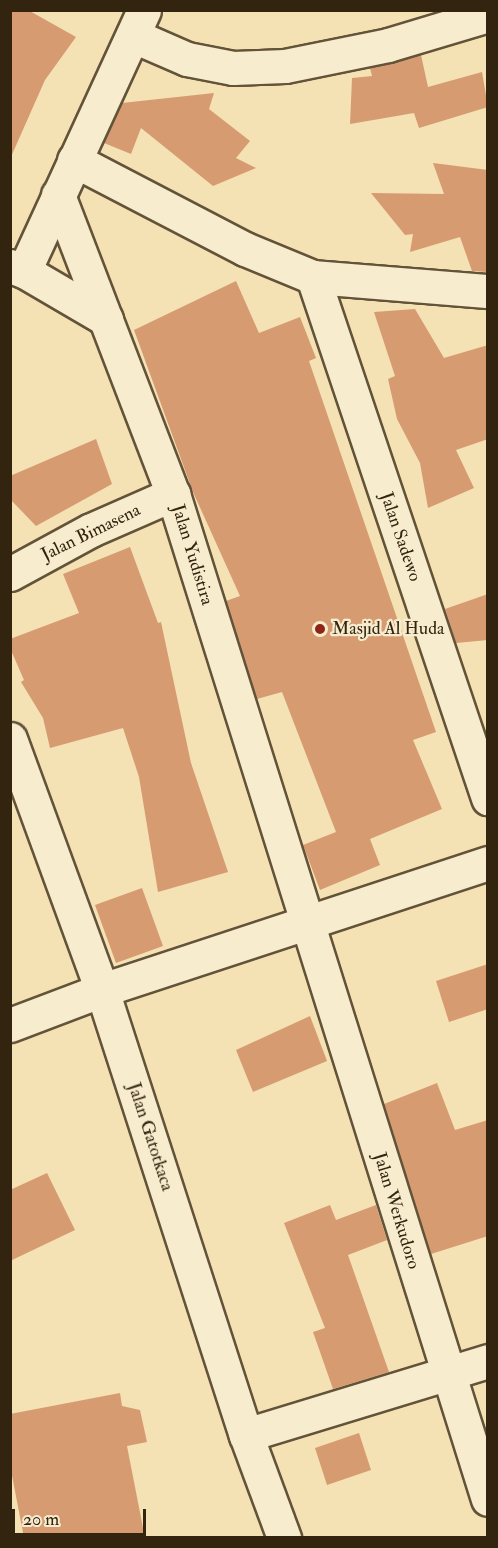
<!DOCTYPE html>
<html>
<head>
<meta charset="utf-8">
<style>
	body { margin:0 }
	#map { position:relative; width:498px; height:1548px; overflow:hidden; background:#f4e1b4; font-family:"IM FELL Double Pica",serif }
	div>[style] { position:absolute }
	[style*='--x'] { left:calc(var(--x)*1px); top:calc(var(--y)*1px); width:calc(var(--w)*1px); rotate:calc(var(--a)*1deg) }
	.building>* { inset:0; background:#d79b72 }
	.roads { filter:drop-shadow(2px 0 #635339) drop-shadow(-2px 0 #635339) drop-shadow(0 2px #635339) drop-shadow(0 -2px #635339) }
	.minor>* { height:33px; margin:-16.5px; padding:0 16.5px; transform-origin:16.5px; border-radius:16.5px; background:#f8ecce }
	.dots>* { width:16px; height:16px; translate:-50% -50%; box-sizing:border-box; border:3px solid #f8ecce; border-radius:50% }
	span { translate:-50% -50%; white-space:nowrap; text-align:center; line-height:1.15; -webkit-text-stroke:4.5px #f8ecce; paint-order:stroke }
	.street-label { font-size:18px; color:#332410 }
	.poi-label { font-size:18px; color:#332410 }
	.left { translate:0 -50%; text-align:left }
	.frame { position:absolute; inset:0; border:12px solid #332410; pointer-events:none }
	.scale { position:absolute; left:12px; top:1509px; width:134px; height:27px; box-sizing:border-box; border:3px solid #332410; border-top:0; padding-left:8px; font-size:18px; line-height:21px; white-space:nowrap; color:#332410; -webkit-text-stroke:4px #f8ecce; paint-order:stroke }
</style>
</head>
<body>
<div id="map">
	<div class="building">
		<i style="clip-path:polygon(10px 10px,28px 10px,76px 37px,45px 80px,10px 159px)"></i>
		<i style="clip-path:polygon(421px 55px,428px 87px,482px 72px,488px 107px,419px 128px,414px 113px,350px 124px,352px 78px,372px 76px,370px 68px)"></i>
		<i style="clip-path:polygon(214px 93px,209px 109px,250px 141px,236px 158px,256px 168px,213px 186px,141px 128px,131px 154px,104px 143px,122px 103px)"></i>
		<i style="clip-path:polygon(433px 163px,488px 170px,488px 272px,472px 271px,460px 237px,410px 252px,413px 234px,405px 235px,371px 193px,444px 194px)"></i>
		<i style="clip-path:polygon(236px 281px,259px 333px,300px 317px,316px 358px,309px 361px,436px 732px,413px 740px,442px 809px,370px 839px,380px 865px,320px 890px,303px 845px,336px 832px,282px 692px,257px 699px,226px 601px,240px 596px,193px 492px,134px 330px)"></i>
		<i style="clip-path:polygon(415px 309px,444px 358px,488px 345px,488px 439px,456px 450px,474px 488px,428px 508px,420px 463px,397px 419px,388px 379px,395px 376px,374px 312px)"></i>
		<i style="clip-path:polygon(96px 439px,112px 484px,36px 526px,10px 499px,10px 476px)"></i>
		<i style="clip-path:polygon(130px 547px,158px 623px,161px 622px,191px 763px,228px 872px,158px 892px,139px 777px,123px 728px,50px 748px,43px 718px,21px 682px,24px 680px,10px 648px,10px 639px,79px 613px,63px 574px)"></i>
		<i style="clip-path:polygon(488px 594px,488px 640px,456px 643px,445px 609px)"></i>
		<i style="clip-path:polygon(142px 888px,163px 946px,116px 963px,95px 905px)"></i>
		<i style="clip-path:polygon(488px 964px,488px 1009px,449px 1022px,436px 981px)"></i>
		<i style="clip-path:polygon(310px 1016px,327px 1061px,253px 1092px,236px 1050px)"></i>
		<i style="clip-path:polygon(437px 1083px,455px 1130px,488px 1120px,488px 1236px,431px 1254px,384px 1104px)"></i>
		<i style="clip-path:polygon(47px 1173px,75px 1230px,10px 1261px,10px 1190px)"></i>
		<i style="clip-path:polygon(330px 1205px,336px 1220px,376px 1205px,387px 1240px,348px 1255px,389px 1372px,333px 1389px,313px 1332px,325px 1328px,284px 1223px)"></i>
		<i style="clip-path:polygon(120px 1393px,122px 1406px,140px 1410px,147px 1442px,127px 1446px,145px 1538px,24px 1538px,10px 1465px,10px 1414px)"></i>
		<i style="clip-path:polygon(359px 1433px,371px 1470px,327px 1485px,315px 1448px)"></i>
	</div>
	<div class="roads">
		<div class="minor">
			<i style="--x:134;--y:36;--w:58;--a:23.5"></i>
			<i style="--x:187;--y:59;--w:47;--a:11.1"></i>
			<i style="--x:233;--y:68;--w:52;--a:-2.2"></i>
			<i style="--x:285;--y:66;--w:105;--a:-11.5"></i>
			<i style="--x:388;--y:45;--w:104;--a:-16.7"></i>
			<i style="--x:74;--y:160;--w:193;--a:27.5"></i>
			<i style="--x:245;--y:249;--w:74;--a:22.4"></i>
			<i style="--x:313;--y:277;--w:176;--a:4.6"></i>
			<i style="--x:58;--y:195;--w:320;--a:69"></i>
			<i style="--x:173;--y:494;--w:1053;--a:72.6"></i>
			<i style="--x:10;--y:266;--w:15;--a:20"></i>
			<i style="--x:24;--y:271;--w:287;--a:-65.3"></i>
			<i style="--x:24;--y:271;--w:95;--a:30.3"></i>
			<i style="--x:313;--y:277;--w:550;--a:71.43"></i>
			<i style="--x:10;--y:574;--w:92;--a:-28.5"></i>
			<i style="--x:91;--y:530;--w:90;--a:-23.7"></i>
			<i style="--x:10;--y:739;--w:267;--a:69.9"></i>
			<i style="--x:102;--y:990;--w:468;--a:72.1"></i>
			<i style="--x:246;--y:1435;--w:110;--a:69.7"></i>
			<i style="--x:10;--y:1025;--w:98;--a:-20.8"></i>
			<i style="--x:102;--y:990;--w:406;--a:-18.2"></i>
			<i style="--x:246;--y:1435;--w:253;--a:-17"></i>
		</div>
	</div>
	<div class="dots">
		<i style="left:320px;top:629px;background:#8f2418"></i>
	</div>
	<div class="street-label">
		<span style="left:91px;top:533px;rotate:-26deg">Jalan Bimasena</span>
		<span style="left:400px;top:537px;rotate:71deg">Jalan Sadewo</span>
		<span style="left:192px;top:555px;rotate:73deg">Jalan Yudistira</span>
		<span style="left:150px;top:1137px;rotate:72deg">Jalan Gatotkaca</span>
		<span style="left:396px;top:1211px;rotate:73deg">Jalan Werkudoro</span>
	</div>
	<div class="poi-label">
		<span class="left" style="left:332px;top:629px">Masjid Al Huda</span>
	</div>
	<div class="frame"></div>
	<div class="scale">20 m</div>
</div>
</body>
</html>
